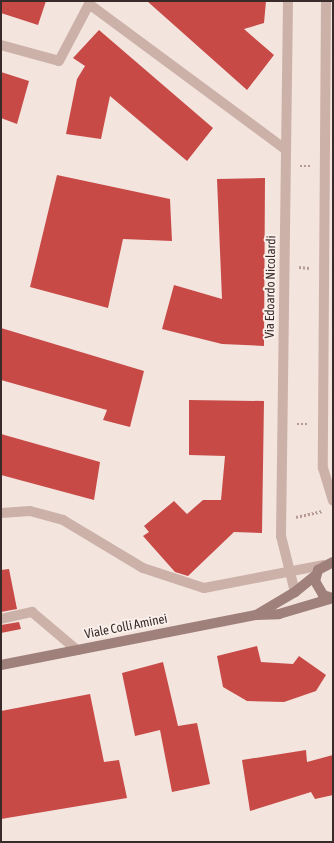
<!DOCTYPE html>
<html>
<head>
<meta charset="utf-8">
<style>
	body { margin:0 }
	#map { position:relative; width:334px; height:843px; overflow:hidden; background:#f3e4de; font-family:"Asap Condensed",sans-serif }
	div>[style] { position:absolute }
	[style*='--x'] { left:calc(var(--x)*1px); top:calc(var(--y)*1px); width:calc(var(--w)*1px); rotate:calc(var(--a)*1deg) }
	.building>* { inset:0; background:#c84a47 }
	.path>* { height:2.5px; margin-top:-1.25px; transform-origin:0; background:repeating-linear-gradient(90deg,#b79b93 0 2px,transparent 0 4px) }
	.lane>* { height:10px; margin:-5px; padding:0 5px; transform-origin:5px; border-radius:5px; background:#ccb1a9 }
	.street>* { height:10px; margin:-5px; padding:0 5px; transform-origin:5px; border-radius:5px; background:#ccb1a9 }
	.secondary>* { height:10px; margin:-5px; padding:0 5px; transform-origin:5px; border-radius:5px; background:#9f807a }
	span { translate:-50% -50%; white-space:nowrap; text-align:center; line-height:1.15; -webkit-text-stroke:4px #faefea; paint-order:stroke }
	.street-label { font-size:13px; color:#382b29 }
	.frame { position:absolute; inset:0; border:2px solid #382b29; pointer-events:none }
</style>
</head>
<body>
<div id="map">
	<div class="building">
		<i style="clip-path:polygon(1px 1px,46px 1px,38px 25px,1px 13px)"></i>
		<i style="clip-path:polygon(147px 1px,266px 1px,264px 23px,244px 29px,274px 55px,247px 90px)"></i>
		<i style="clip-path:polygon(99px 30px,213px 128px,187px 161px,110px 96px,101px 139px,66px 134px,77px 79px,85px 66px,73px 58px)"></i>
		<i style="clip-path:polygon(1px 72px,29px 81px,17px 124px,1px 118px)"></i>
		<i style="clip-path:polygon(57px 175px,170px 199px,172px 241px,123px 239px,108px 308px,30px 287px)"></i>
		<i style="clip-path:polygon(265px 178px,264px 346px,222px 344px,162px 329px,174px 285px,222px 299px,217px 179px)"></i>
		<i style="clip-path:polygon(1px 328px,144px 371px,130px 427px,103px 420px,107px 410px,1px 380px)"></i>
		<i style="clip-path:polygon(189px 400px,264px 401px,262px 533px,234px 532px,188px 576px,175px 572px,143px 536px,149px 532px,144px 526px,174px 501px,187px 514px,203px 500px,221px 500px,225px 456px,189px 455px)"></i>
		<i style="clip-path:polygon(1px 434px,100px 462px,94px 500px,1px 475px)"></i>
		<i style="clip-path:polygon(9px 569px,17px 609px,1px 612px,1px 570px)"></i>
		<i style="clip-path:polygon(19px 622px,21px 629px,1px 633px,1px 625px)"></i>
		<i style="clip-path:polygon(257px 646px,261px 662px,293px 664px,299px 656px,326px 675px,316px 691px,284px 702px,247px 701px,223px 687px,217px 656px)"></i>
		<i style="clip-path:polygon(163px 662px,178px 726px,197px 723px,210px 784px,172px 792px,160px 730px,135px 736px,122px 673px)"></i>
		<i style="clip-path:polygon(90px 694px,104px 762px,119px 760px,127px 798px,1px 819px,1px 711px)"></i>
		<i style="clip-path:polygon(306px 750px,307px 762px,333px 755px,333px 795px,315px 799px,311px 792px,250px 811px,242px 760px)"></i>
	</div>
	<div class="path">
		<i style="--x:300;--y:166;--w:11;--a:0"></i>
		<i style="--x:299;--y:267;--w:11;--a:5"></i>
		<i style="--x:297;--y:424;--w:11;--a:0"></i>
		<i style="--x:296;--y:517;--w:27;--a:-13"></i>
	</div>
	<div class="lane">
		<i style="--x:1;--y:619;--w:32;--a:-13"></i>
		<i style="--x:32;--y:612;--w:59;--a:40.2"></i>
	</div>
	<div class="street">
		<i style="--x:288;--y:1;--w:535;--a:90.75"></i>
		<i style="--x:281;--y:536;--w:58;--a:76"></i>
		<i style="--x:326;--y:1;--w:467;--a:90.4"></i>
		<i style="--x:323;--y:468;--w:34;--a:73"></i>
		<i style="--x:1;--y:45;--w:60;--a:15.4"></i>
		<i style="--x:59;--y:61;--w:64;--a:-62.2"></i>
		<i style="--x:89;--y:4;--w:245;--a:36.5"></i>
		<i style="--x:1;--y:513;--w:29;--a:-4"></i>
		<i style="--x:30;--y:511;--w:34;--a:15"></i>
		<i style="--x:63;--y:520;--w:93;--a:31"></i>
		<i style="--x:143;--y:568;--w:64;--a:18.2"></i>
		<i style="--x:204;--y:588;--w:121;--a:-10.9"></i>
	</div>
	<div class="secondary">
		<i style="--x:333;--y:562;--w:17;--a:152"></i>
		<i style="--x:318;--y:570;--w:11;--a:105"></i>
		<i style="--x:315;--y:581;--w:16;--a:60"></i>
		<i style="--x:323;--y:595;--w:10;--a:17"></i>
		<i style="--x:256;--y:615;--w:45;--a:-30.5"></i>
		<i style="--x:295;--y:592;--w:27;--a:-39"></i>
		<i style="--x:1;--y:665;--w:260;--a:-11.1"></i>
		<i style="--x:256;--y:615;--w:23;--a:-2"></i>
		<i style="--x:279;--y:614;--w:56;--a:-16.5"></i>
	</div>
	<div class="street-label">
		<span style="left:271px;top:287px;rotate:-89deg">Via Edoardo Nicolardi</span>
		<span style="left:126px;top:627px;rotate:-11deg">Viale Colli Aminei</span>
	</div>
	<div class="frame"></div>
</div>
</body>
</html>
